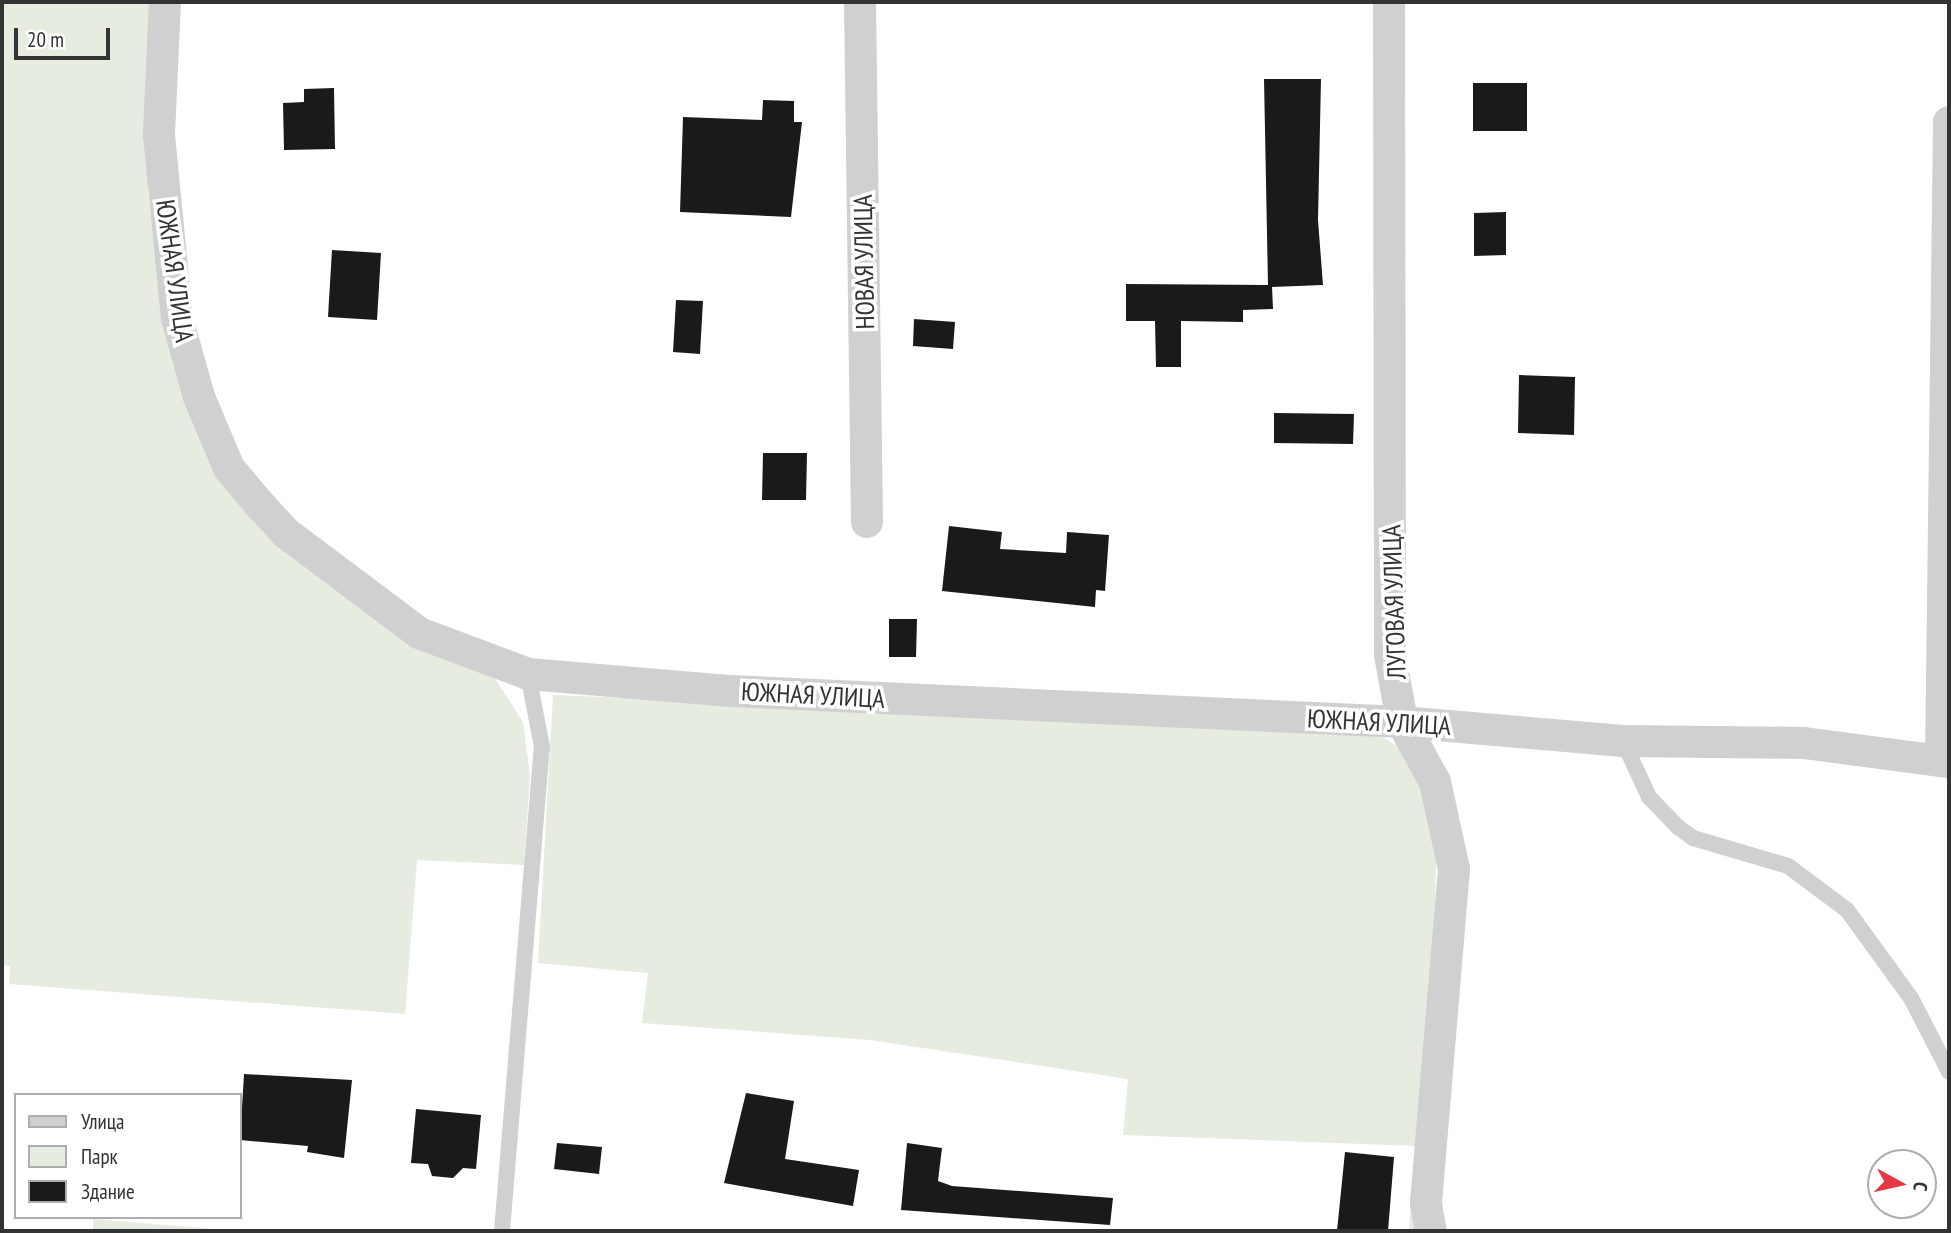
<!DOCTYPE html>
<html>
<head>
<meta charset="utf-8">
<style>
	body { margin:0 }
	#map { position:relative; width:1951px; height:1233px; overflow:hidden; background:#fff; font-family:"PT Sans Narrow",sans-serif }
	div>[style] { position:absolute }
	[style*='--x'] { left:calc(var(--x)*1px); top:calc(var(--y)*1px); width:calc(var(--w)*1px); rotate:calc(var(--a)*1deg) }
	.green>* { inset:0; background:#e6ecdf }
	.building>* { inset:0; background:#1a1a1a }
	.service>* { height:16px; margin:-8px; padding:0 8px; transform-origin:8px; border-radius:8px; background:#d0d0d0 }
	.minor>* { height:32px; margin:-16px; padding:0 16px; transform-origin:16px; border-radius:16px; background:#d0d0d0 }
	span { translate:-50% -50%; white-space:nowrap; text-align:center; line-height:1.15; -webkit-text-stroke:7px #fff; paint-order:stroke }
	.street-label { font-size:26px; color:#333 }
	.frame { position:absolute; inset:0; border:4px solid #333; pointer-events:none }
	.legend { position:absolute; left:14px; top:1093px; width:228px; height:126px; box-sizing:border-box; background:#fff; border:2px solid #adadad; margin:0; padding:9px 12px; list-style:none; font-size:21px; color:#333 }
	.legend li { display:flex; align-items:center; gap:14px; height:35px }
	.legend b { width:35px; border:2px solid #adadad }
	.north { position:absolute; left:1867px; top:1149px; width:70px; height:70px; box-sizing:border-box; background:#fff; border:2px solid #adadad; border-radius:50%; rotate:98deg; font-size:19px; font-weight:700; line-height:28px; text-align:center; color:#333 }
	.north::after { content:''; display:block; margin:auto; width:24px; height:32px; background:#e63946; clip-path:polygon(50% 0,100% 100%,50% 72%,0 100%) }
	.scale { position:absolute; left:14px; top:28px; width:96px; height:32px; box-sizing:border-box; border:4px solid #333; border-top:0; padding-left:9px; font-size:21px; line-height:24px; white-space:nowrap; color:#333; -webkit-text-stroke:5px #fff; paint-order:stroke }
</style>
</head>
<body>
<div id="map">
	<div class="green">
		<i style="clip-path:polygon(2px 2px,152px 2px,148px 194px,163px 313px,249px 513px,327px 584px,406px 636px,494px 677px,523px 722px,530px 776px,524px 865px,417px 860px,405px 1014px,9px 984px,10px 966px,2px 965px)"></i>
		<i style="clip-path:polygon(553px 695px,1172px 720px,1375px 733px,1403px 749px,1420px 775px,1437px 837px,1425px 1231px,1409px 1231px,1416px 1146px,1123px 1135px,1128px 1079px,870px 1040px,642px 1023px,648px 973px,538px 963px)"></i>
		<i style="clip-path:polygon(93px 1219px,237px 1231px,93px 1231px)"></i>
	</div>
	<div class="building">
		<i style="clip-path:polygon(1264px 79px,1321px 79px,1318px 220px,1323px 285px,1272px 287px,1273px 309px,1243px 310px,1243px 322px,1181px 321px,1181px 367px,1156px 367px,1155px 321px,1126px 321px,1126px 284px,1268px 285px)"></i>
		<i style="clip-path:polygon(1473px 83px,1527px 83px,1527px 131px,1473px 131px)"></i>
		<i style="clip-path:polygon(334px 88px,335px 149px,284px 150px,283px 103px,304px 102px,304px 89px)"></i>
		<i style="clip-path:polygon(763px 100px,794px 101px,794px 122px,802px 122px,791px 217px,680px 212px,683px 117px,762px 120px)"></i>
		<i style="clip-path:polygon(1506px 212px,1506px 255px,1474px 256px,1474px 213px)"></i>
		<i style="clip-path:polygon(332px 250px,381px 253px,377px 320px,328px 317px)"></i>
		<i style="clip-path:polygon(676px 300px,703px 301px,700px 354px,673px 352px)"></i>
		<i style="clip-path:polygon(914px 319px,955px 322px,953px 349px,913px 346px)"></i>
		<i style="clip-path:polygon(1519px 375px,1575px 377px,1574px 435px,1518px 433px)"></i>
		<i style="clip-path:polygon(1274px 413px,1354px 414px,1353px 444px,1274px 443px)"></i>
		<i style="clip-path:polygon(763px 453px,807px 453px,806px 500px,762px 500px)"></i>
		<i style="clip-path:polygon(949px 526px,1002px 532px,1000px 549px,1066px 553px,1067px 532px,1109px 535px,1105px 591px,1096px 590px,1095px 607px,942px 591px)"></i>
		<i style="clip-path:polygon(889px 619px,917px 619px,916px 657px,889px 657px)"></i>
		<i style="clip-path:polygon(244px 1074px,352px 1080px,344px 1158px,307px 1152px,308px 1146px,240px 1140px)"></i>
		<i style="clip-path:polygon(746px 1093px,794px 1101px,785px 1159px,859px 1170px,853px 1206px,724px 1183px)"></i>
		<i style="clip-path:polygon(416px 1109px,481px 1115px,476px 1169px,463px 1168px,453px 1178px,432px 1176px,428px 1164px,411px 1163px)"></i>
		<i style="clip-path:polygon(557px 1143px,602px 1147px,599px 1174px,554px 1169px)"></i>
		<i style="clip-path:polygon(907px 1143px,942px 1148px,938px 1181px,952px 1186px,1113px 1198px,1110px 1225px,901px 1210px)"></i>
		<i style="clip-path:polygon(1345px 1152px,1394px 1157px,1388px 1231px,1337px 1231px)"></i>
	</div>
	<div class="service">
		<i style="--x:1623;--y:741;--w:62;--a:65.1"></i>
		<i style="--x:1649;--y:797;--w:42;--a:46"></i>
		<i style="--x:1678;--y:827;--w:19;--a:36"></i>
		<i style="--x:1693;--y:838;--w:99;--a:16.4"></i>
		<i style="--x:1788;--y:866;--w:74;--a:36.7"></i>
		<i style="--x:1847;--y:910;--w:109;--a:54"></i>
		<i style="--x:1911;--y:998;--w:83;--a:62.8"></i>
		<i style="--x:502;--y:1231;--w:486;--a:-85.3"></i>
		<i style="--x:542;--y:747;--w:74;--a:-100.9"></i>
	</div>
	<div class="minor">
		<i style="--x:165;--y:2;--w:133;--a:92.6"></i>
		<i style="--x:159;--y:135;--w:184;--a:84.4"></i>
		<i style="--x:177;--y:318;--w:82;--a:74.4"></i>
		<i style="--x:199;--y:397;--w:77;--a:67.1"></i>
		<i style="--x:229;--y:468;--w:48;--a:50"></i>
		<i style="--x:260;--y:505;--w:38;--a:47"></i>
		<i style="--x:286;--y:533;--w:166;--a:36.9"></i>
		<i style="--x:419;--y:633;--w:116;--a:20.6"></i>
		<i style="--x:528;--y:674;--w:204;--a:4.8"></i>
		<i style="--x:731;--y:691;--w:672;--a:2.65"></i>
		<i style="--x:1402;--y:722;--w:222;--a:4.9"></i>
		<i style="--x:1623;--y:741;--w:181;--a:0.6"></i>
		<i style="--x:1804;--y:743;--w:146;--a:7.5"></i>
		<i style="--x:860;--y:2;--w:520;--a:89.23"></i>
		<i style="--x:1389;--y:2;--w:653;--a:89.91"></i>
		<i style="--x:1390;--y:655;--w:68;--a:79.8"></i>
		<i style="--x:1402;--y:722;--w:68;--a:61.2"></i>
		<i style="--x:1435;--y:782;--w:89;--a:77.7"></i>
		<i style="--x:1454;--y:869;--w:336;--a:94.8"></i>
		<i style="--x:1426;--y:1204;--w:27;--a:80"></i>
		<i style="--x:1941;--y:761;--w:639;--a:-89.28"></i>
	</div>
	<div class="street-label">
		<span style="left:864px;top:262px;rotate:-91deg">НОВАЯ УЛИЦА</span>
		<span style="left:175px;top:271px;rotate:82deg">ЮЖНАЯ УЛИЦА</span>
		<span style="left:1394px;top:602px;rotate:-92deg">ЛУГОВАЯ УЛИЦА</span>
		<span style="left:813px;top:695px;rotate:3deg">ЮЖНАЯ УЛИЦА</span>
		<span style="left:1379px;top:722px;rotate:3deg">ЮЖНАЯ УЛИЦА</span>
	</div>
	<div class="frame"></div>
	<ul class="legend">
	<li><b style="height:9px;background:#d0d0d0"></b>Улица</li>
	<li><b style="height:19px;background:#e6ecdf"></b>Парк</li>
	<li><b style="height:19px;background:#1a1a1a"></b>Здание</li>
	</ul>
	<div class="north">С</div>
	<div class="scale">20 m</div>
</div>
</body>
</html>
